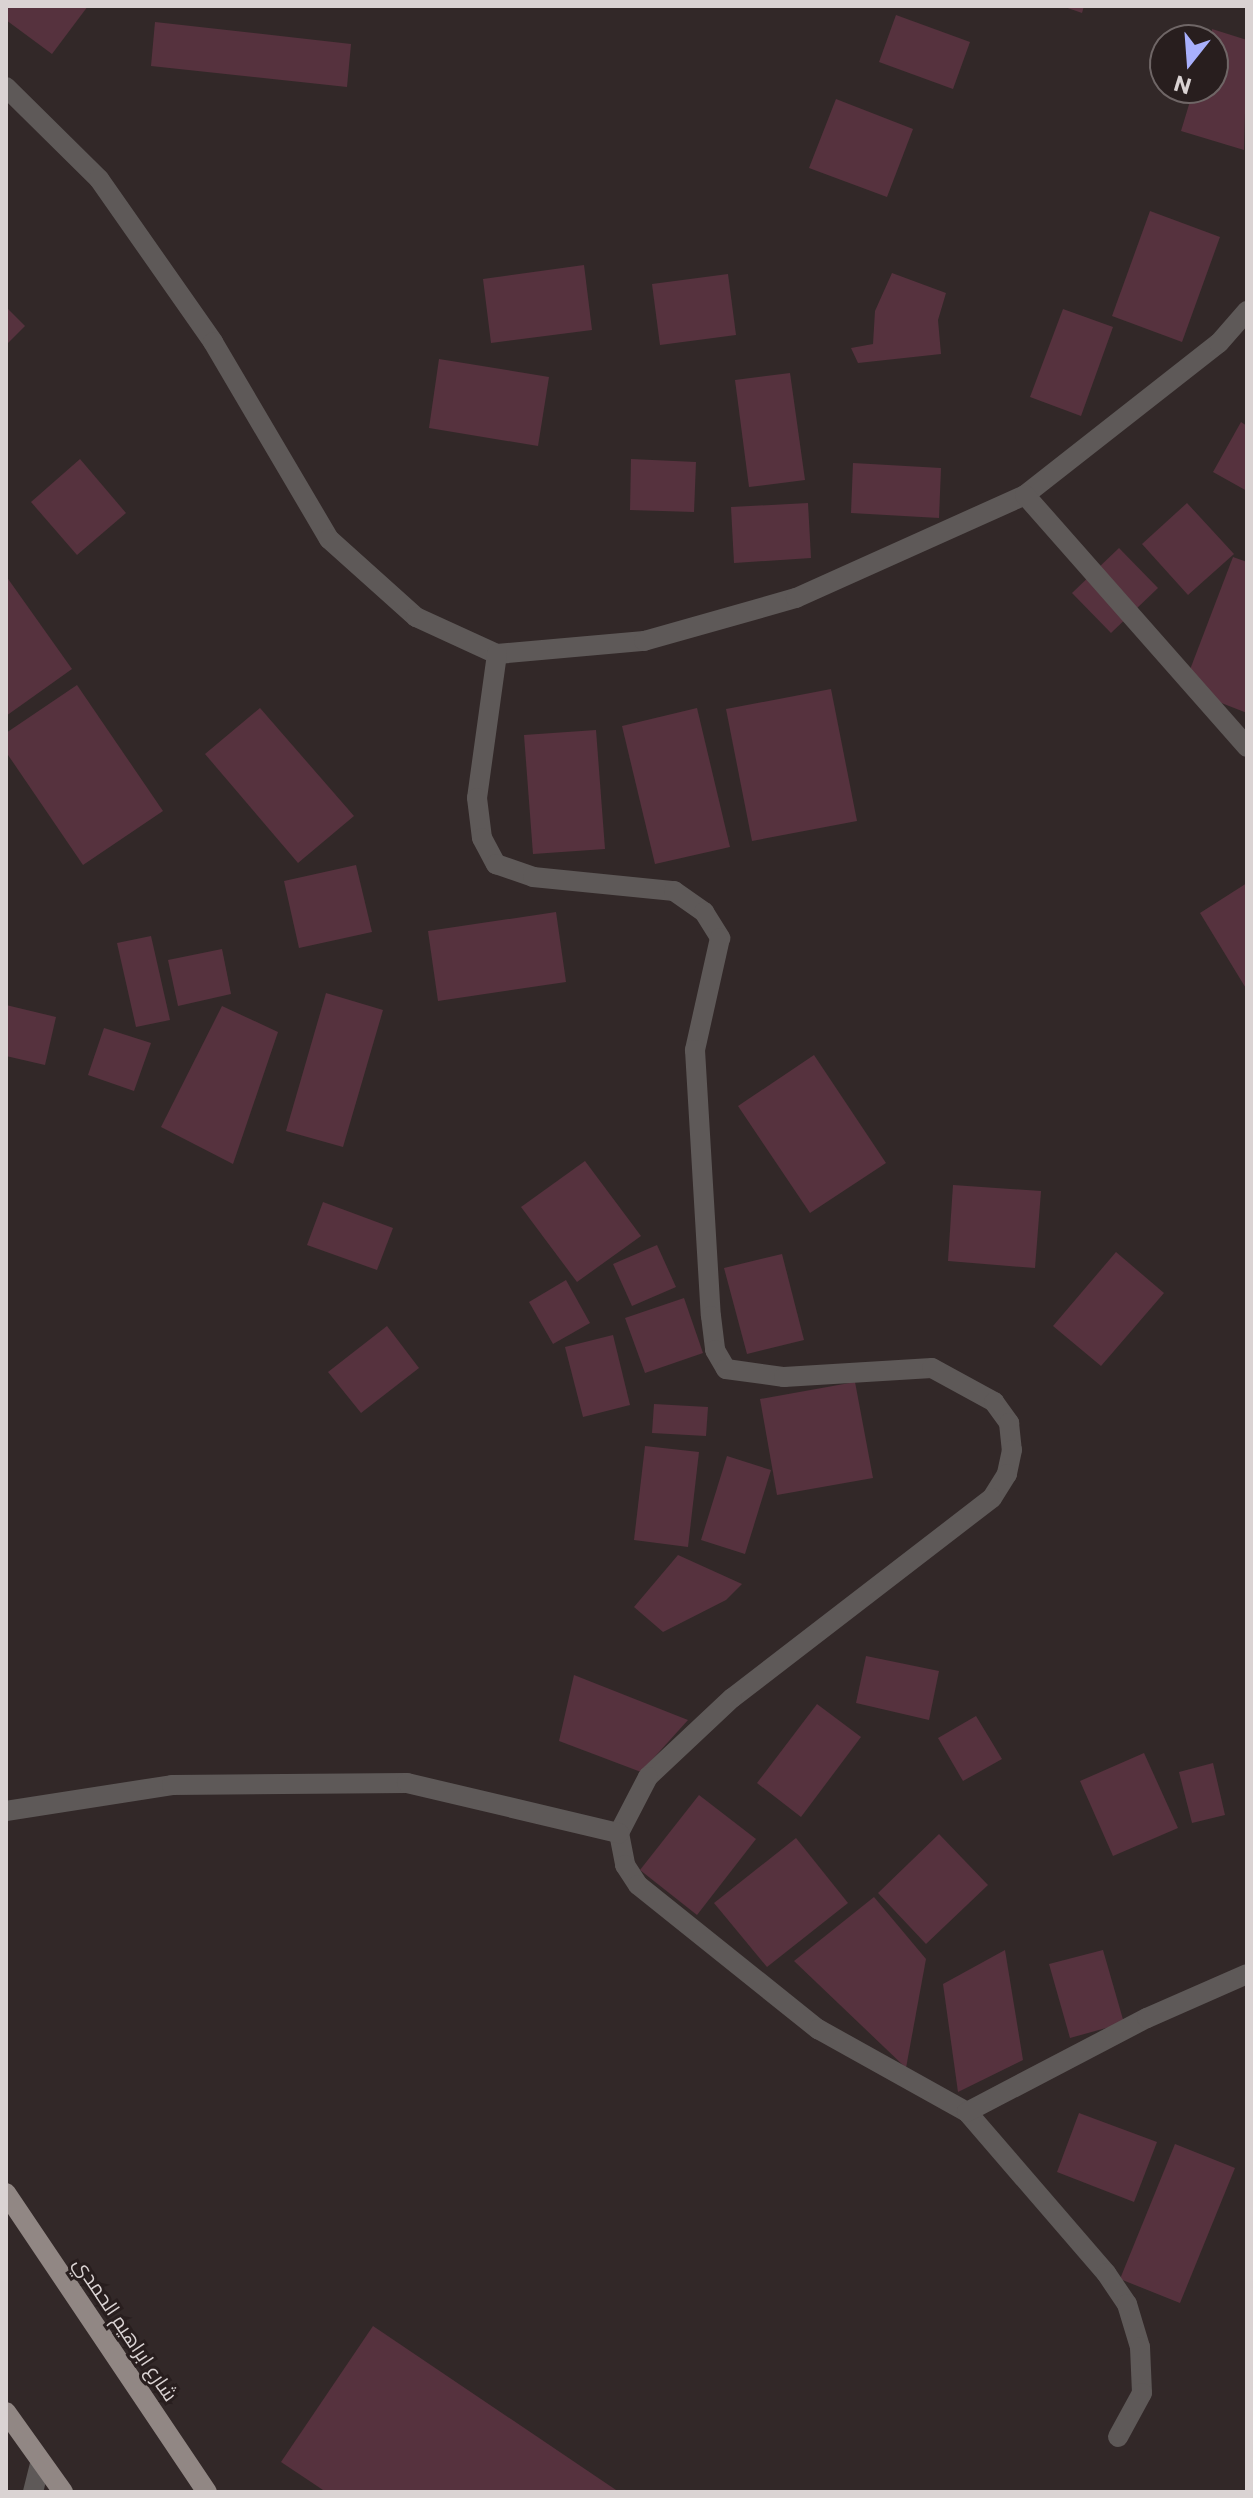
<!DOCTYPE html>
<html>
<head>
<meta charset="utf-8">
<style>
	body { margin:0 }
	#map { position:relative; width:1253px; height:2498px; overflow:hidden; background:#322828; font-family:Commissioner,Cairo,sans-serif }
	div>[style] { position:absolute }
	[style*='--x'] { left:calc(var(--x)*1px); top:calc(var(--y)*1px); width:calc(var(--w)*1px); rotate:calc(var(--a)*1deg) }
	.building>* { inset:0; background:#56323e }
	.minor>* { height:20px; margin:-10px; padding:0 10px; transform-origin:10px; border-radius:10px; background:#5e5958 }
	.primary>* { height:20px; margin:-10px; padding:0 10px; transform-origin:10px; border-radius:10px; background:#918784 }
	span { translate:-50% -50%; white-space:nowrap; text-align:center; line-height:1.15; -webkit-text-stroke:6px #281e1e; paint-order:stroke }
	.street-label { font-size:20px; color:#dad3d3 }
	.frame { position:absolute; inset:0; border:8px solid #dad3d3; pointer-events:none }
	.north { position:absolute; left:1149px; top:24px; width:80px; height:80px; box-sizing:border-box; background:#281e1e; border:2px solid #6f6666; border-radius:50%; rotate:197deg; font-size:22px; font-weight:700; line-height:32px; text-align:center; color:#dad3d3 }
	.north::after { content:''; display:block; margin:auto; width:28px; height:36px; background:#a8b0fc; clip-path:polygon(50% 0,100% 100%,50% 72%,0 100%) }
</style>
</head>
<body>
<div id="map">
	<div class="building">
		<i style="clip-path:polygon(6px 6px,88px 6px,52px 54px,6px 20px)"></i>
		<i style="clip-path:polygon(1062px 6px,1084px 6px,1082px 13px)"></i>
		<i style="clip-path:polygon(896px 15px,970px 42px,953px 89px,879px 62px)"></i>
		<i style="clip-path:polygon(155px 22px,351px 44px,347px 87px,151px 66px)"></i>
		<i style="clip-path:polygon(1212px 29px,1247px 40px,1244px 150px,1181px 131px,1194px 88px,1213px 88px)"></i>
		<i style="clip-path:polygon(836px 99px,913px 129px,887px 197px,809px 168px)"></i>
		<i style="clip-path:polygon(1150px 211px,1220px 237px,1182px 342px,1112px 316px)"></i>
		<i style="clip-path:polygon(584px 265px,592px 330px,491px 343px,483px 279px)"></i>
		<i style="clip-path:polygon(892px 273px,946px 293px,938px 320px,941px 354px,858px 363px,851px 348px,873px 344px,875px 311px)"></i>
		<i style="clip-path:polygon(728px 274px,736px 335px,660px 345px,652px 284px)"></i>
		<i style="clip-path:polygon(6px 307px,25px 326px,6px 345px)"></i>
		<i style="clip-path:polygon(1063px 309px,1113px 327px,1081px 416px,1030px 397px)"></i>
		<i style="clip-path:polygon(439px 359px,549px 377px,538px 446px,429px 428px)"></i>
		<i style="clip-path:polygon(790px 373px,805px 480px,749px 487px,735px 380px)"></i>
		<i style="clip-path:polygon(1241px 422px,1247px 426px,1247px 491px,1213px 472px)"></i>
		<i style="clip-path:polygon(80px 459px,126px 513px,77px 555px,31px 502px)"></i>
		<i style="clip-path:polygon(631px 459px,696px 462px,694px 512px,630px 510px)"></i>
		<i style="clip-path:polygon(853px 463px,941px 468px,939px 518px,851px 513px)"></i>
		<i style="clip-path:polygon(808px 503px,811px 558px,734px 563px,731px 507px)"></i>
		<i style="clip-path:polygon(1187px 503px,1234px 554px,1188px 595px,1142px 544px)"></i>
		<i style="clip-path:polygon(1119px 548px,1158px 588px,1111px 633px,1072px 593px)"></i>
		<i style="clip-path:polygon(1233px 557px,1247px 562px,1247px 713px,1183px 688px)"></i>
		<i style="clip-path:polygon(6px 576px,72px 669px,6px 716px)"></i>
		<i style="clip-path:polygon(77px 685px,163px 811px,83px 865px,6px 752px,6px 733px)"></i>
		<i style="clip-path:polygon(831px 689px,857px 821px,752px 841px,726px 709px)"></i>
		<i style="clip-path:polygon(260px 708px,354px 816px,298px 863px,205px 754px)"></i>
		<i style="clip-path:polygon(697px 708px,730px 847px,655px 864px,622px 726px)"></i>
		<i style="clip-path:polygon(596px 730px,605px 849px,533px 854px,524px 735px)"></i>
		<i style="clip-path:polygon(356px 865px,372px 932px,299px 948px,284px 881px)"></i>
		<i style="clip-path:polygon(1247px 883px,1247px 990px,1200px 913px)"></i>
		<i style="clip-path:polygon(556px 912px,566px 982px,438px 1001px,428px 931px)"></i>
		<i style="clip-path:polygon(151px 936px,170px 1020px,136px 1027px,117px 943px)"></i>
		<i style="clip-path:polygon(222px 949px,231px 994px,178px 1006px,168px 960px)"></i>
		<i style="clip-path:polygon(326px 993px,383px 1010px,343px 1147px,286px 1131px)"></i>
		<i style="clip-path:polygon(6px 1005px,56px 1017px,45px 1065px,6px 1056px)"></i>
		<i style="clip-path:polygon(222px 1006px,278px 1032px,233px 1164px,161px 1127px)"></i>
		<i style="clip-path:polygon(104px 1028px,151px 1043px,134px 1091px,88px 1075px)"></i>
		<i style="clip-path:polygon(814px 1055px,886px 1163px,810px 1213px,738px 1106px)"></i>
		<i style="clip-path:polygon(585px 1161px,641px 1236px,577px 1282px,521px 1207px)"></i>
		<i style="clip-path:polygon(953px 1185px,1041px 1191px,1035px 1268px,948px 1261px)"></i>
		<i style="clip-path:polygon(323px 1202px,393px 1228px,377px 1270px,307px 1245px)"></i>
		<i style="clip-path:polygon(657px 1245px,676px 1287px,632px 1306px,613px 1264px)"></i>
		<i style="clip-path:polygon(1116px 1252px,1164px 1293px,1101px 1366px,1053px 1326px)"></i>
		<i style="clip-path:polygon(782px 1254px,804px 1340px,747px 1354px,724px 1268px)"></i>
		<i style="clip-path:polygon(566px 1280px,590px 1323px,553px 1344px,529px 1302px)"></i>
		<i style="clip-path:polygon(684px 1298px,703px 1353px,645px 1373px,625px 1318px)"></i>
		<i style="clip-path:polygon(387px 1326px,419px 1368px,361px 1413px,328px 1372px)"></i>
		<i style="clip-path:polygon(613px 1335px,630px 1405px,583px 1417px,565px 1347px)"></i>
		<i style="clip-path:polygon(855px 1382px,873px 1478px,777px 1495px,760px 1399px)"></i>
		<i style="clip-path:polygon(654px 1404px,708px 1407px,706px 1436px,652px 1433px)"></i>
		<i style="clip-path:polygon(645px 1446px,699px 1452px,688px 1547px,634px 1540px)"></i>
		<i style="clip-path:polygon(727px 1456px,771px 1470px,745px 1554px,701px 1540px)"></i>
		<i style="clip-path:polygon(678px 1555px,742px 1584px,726px 1600px,663px 1632px,634px 1607px)"></i>
		<i style="clip-path:polygon(866px 1656px,939px 1671px,929px 1720px,856px 1703px)"></i>
		<i style="clip-path:polygon(574px 1675px,688px 1720px,641px 1772px,559px 1741px)"></i>
		<i style="clip-path:polygon(817px 1704px,861px 1737px,801px 1817px,757px 1783px)"></i>
		<i style="clip-path:polygon(976px 1716px,1002px 1759px,963px 1781px,938px 1738px)"></i>
		<i style="clip-path:polygon(1144px 1753px,1178px 1828px,1113px 1856px,1080px 1781px)"></i>
		<i style="clip-path:polygon(1213px 1763px,1225px 1815px,1192px 1823px,1179px 1772px)"></i>
		<i style="clip-path:polygon(699px 1795px,756px 1839px,697px 1915px,640px 1870px)"></i>
		<i style="clip-path:polygon(939px 1834px,988px 1885px,926px 1944px,878px 1893px)"></i>
		<i style="clip-path:polygon(796px 1838px,848px 1903px,767px 1967px,714px 1903px)"></i>
		<i style="clip-path:polygon(874px 1897px,926px 1959px,906px 2068px,794px 1961px)"></i>
		<i style="clip-path:polygon(1005px 1950px,1023px 2060px,958px 2092px,943px 1984px)"></i>
		<i style="clip-path:polygon(1103px 1950px,1124px 2023px,1070px 2038px,1049px 1964px)"></i>
		<i style="clip-path:polygon(1079px 2113px,1157px 2142px,1134px 2202px,1057px 2172px)"></i>
		<i style="clip-path:polygon(1175px 2144px,1235px 2168px,1180px 2303px,1120px 2279px)"></i>
		<i style="clip-path:polygon(373px 2326px,619px 2492px,326px 2492px,281px 2462px)"></i>
	</div>
	<div class="minor">
		<i style="--x:6;--y:87;--w:131;--a:44.7"></i>
		<i style="--x:99;--y:179;--w:199;--a:55"></i>
		<i style="--x:213;--y:342;--w:229;--a:59.5"></i>
		<i style="--x:329;--y:539;--w:117;--a:41.9"></i>
		<i style="--x:416;--y:617;--w:89;--a:24.6"></i>
		<i style="--x:497;--y:654;--w:148;--a:-5.1"></i>
		<i style="--x:644;--y:641;--w:158;--a:-15.8"></i>
		<i style="--x:796;--y:598;--w:251;--a:-24.2"></i>
		<i style="--x:1025;--y:495;--w:246;--a:-38.1"></i>
		<i style="--x:1219;--y:343;--w:43;--a:-48.8"></i>
		<i style="--x:1025;--y:495;--w:336;--a:48.6"></i>
		<i style="--x:497;--y:654;--w:145;--a:97.9"></i>
		<i style="--x:477;--y:798;--w:40;--a:82.9"></i>
		<i style="--x:482;--y:838;--w:30;--a:62"></i>
		<i style="--x:496;--y:864;--w:39;--a:19"></i>
		<i style="--x:533;--y:877;--w:142;--a:5.7"></i>
		<i style="--x:674;--y:891;--w:37;--a:35"></i>
		<i style="--x:704;--y:912;--w:31;--a:58"></i>
		<i style="--x:720;--y:938;--w:115;--a:102.6"></i>
		<i style="--x:695;--y:1050;--w:266;--a:86.6"></i>
		<i style="--x:711;--y:1316;--w:34;--a:83"></i>
		<i style="--x:715;--y:1350;--w:22;--a:60"></i>
		<i style="--x:726;--y:1369;--w:59;--a:7.9"></i>
		<i style="--x:784;--y:1377;--w:148;--a:-3.5"></i>
		<i style="--x:932;--y:1368;--w:71;--a:28.7"></i>
		<i style="--x:994;--y:1402;--w:26;--a:54"></i>
		<i style="--x:1009;--y:1423;--w:27;--a:84"></i>
		<i style="--x:1012;--y:1450;--w:25;--a:102"></i>
		<i style="--x:1007;--y:1474;--w:28;--a:122"></i>
		<i style="--x:992;--y:1498;--w:328;--a:142.4"></i>
		<i style="--x:732;--y:1698;--w:115;--a:136.8"></i>
		<i style="--x:648;--y:1777;--w:63;--a:117.4"></i>
		<i style="--x:619;--y:1833;--w:33;--a:79"></i>
		<i style="--x:625;--y:1865;--w:24;--a:57"></i>
		<i style="--x:638;--y:1885;--w:231;--a:38.7"></i>
		<i style="--x:818;--y:2029;--w:171;--a:29.1"></i>
		<i style="--x:967;--y:2112;--w:213;--a:49.2"></i>
		<i style="--x:1106;--y:2273;--w:37;--a:56"></i>
		<i style="--x:1127;--y:2304;--w:45;--a:73.2"></i>
		<i style="--x:1140;--y:2347;--w:46;--a:87.5"></i>
		<i style="--x:1142;--y:2393;--w:50;--a:118.6"></i>
		<i style="--x:6;--y:1811;--w:168;--a:-8.9"></i>
		<i style="--x:172;--y:1785;--w:235;--a:-0.5"></i>
		<i style="--x:407;--y:1783;--w:218;--a:13.3"></i>
		<i style="--x:967;--y:2112;--w:203;--a:-27.6"></i>
		<i style="--x:1147;--y:2018;--w:109;--a:-23.7"></i>
		<i style="--x:33;--y:2492;--w:30;--a:-76"></i>
	</div>
	<div class="primary">
		<i style="--x:6;--y:2193;--w:360;--a:56.1"></i>
		<i style="--x:6;--y:2412;--w:98;--a:54.5"></i>
	</div>
	<div class="street-label">
		<span style="left:126px;top:2329px;rotate:56deg">شارع ابراهيم الحمدي</span>
	</div>
	<div class="frame"></div>
	<div class="north">N</div>
</div>
</body>
</html>
